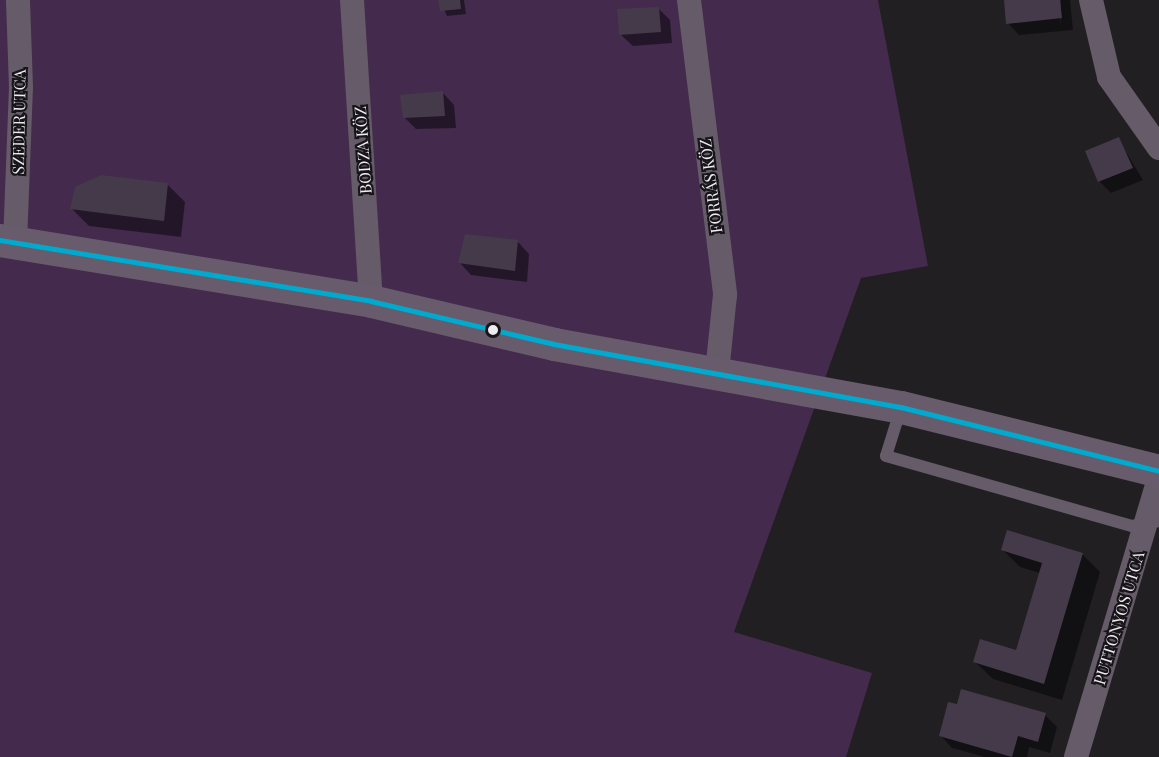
<!DOCTYPE html>
<html>
<head>
<meta charset="utf-8">
<style>
	body { margin:0 }
	#map { position:relative; width:1159px; height:757px; overflow:hidden; background:#211f22; font-family:"Playfair Display",serif }
	div>[style] { position:absolute }
	[style*='--x'] { left:calc(var(--x)*1px); top:calc(var(--y)*1px); width:calc(var(--w)*1px); rotate:calc(var(--a)*1deg) }
	.green>* { inset:0; background:#442a4d }
	.shadow>* { inset:0; background:#0007 }
	.building>* { inset:0; background:#453a4a }
	.service>* { height:12px; margin:-6px; padding:0 6px; transform-origin:6px; border-radius:6px; background:#665b69 }
	.minor>* { height:24px; margin:-12px; padding:0 12px; transform-origin:12px; border-radius:12px; background:#665b69 }
	.primary>* { height:33px; margin:-16.5px; padding:0 16.5px; transform-origin:16.5px; border-radius:16.5px; background:#675b6c }
	.bus-1>* { height:4.5px; margin:-2.25px; padding:0 2.25px; transform-origin:2.25px; border-radius:2.25px; background:#00a9ce }
	.dots>* { width:16px; height:16px; translate:-50% -50%; box-sizing:border-box; border:3px solid #18151a; border-radius:50% }
	span { translate:-50% -50%; white-space:nowrap; text-align:center; line-height:1.15; -webkit-text-stroke:4.5px #18151a; paint-order:stroke }
	.street-label { font-size:16px; color:#eeecf0 }
</style>
</head>
<body>
<div id="map">
	<div class="green">
		<i style="clip-path:polygon(0 0,878px 0,928px 266px,861px 278px,734px 632px,872px 673px,846px 757px,0 757px)"></i>
	</div>
	<div class="shadow">
		<i style="clip-path:polygon(440px 0,464px 0,466px 14px,447px 16px)"></i>
		<i style="clip-path:polygon(1005px 0,1058px 0,1061px 26px,1061px 0,1070px 0,1073px 30px,1019px 35px,1008px 23px)"></i>
		<i style="clip-path:polygon(658px 8px,670px 20px,672px 43px,633px 46px,621px 35px)"></i>
		<i style="clip-path:polygon(443px 93px,454px 105px,456px 128px,416px 129px,404px 117px)"></i>
		<i style="clip-path:polygon(1118px 139px,1143px 180px,1111px 193px,1099px 181px)"></i>
		<i style="clip-path:polygon(167px 184px,185px 202px,181px 237px,89px 226px,72px 209px)"></i>
		<i style="clip-path:polygon(518px 242px,529px 254px,527px 282px,471px 275px,460px 263px)"></i>
		<i style="clip-path:polygon(1003px 550px,1082px 554px,1100px 572px,1062px 700px,993px 679px,975px 662px,1017px 652px,1040px 573px,1020px 567px)"></i>
		<i style="clip-path:polygon(1045px 715px,1057px 727px,1050px 753px,1029px 747px,1027px 757px,985px 757px,952px 748px,941px 736px)"></i>
	</div>
	<div class="building">
		<i style="clip-path:polygon(438px 0,460px 0,461px 9px,440px 11px)"></i>
		<i style="clip-path:polygon(1004px 0,1060px 0,1062px 18px,1006px 24px)"></i>
		<i style="clip-path:polygon(659px 7px,661px 32px,619px 35px,617px 9px)"></i>
		<i style="clip-path:polygon(443px 91px,445px 116px,403px 118px,400px 95px)"></i>
		<i style="clip-path:polygon(1119px 137px,1133px 168px,1098px 182px,1085px 151px)"></i>
		<i style="clip-path:polygon(101px 175px,168px 183px,164px 221px,70px 209px,75px 187px)"></i>
		<i style="clip-path:polygon(465px 234px,518px 240px,515px 271px,458px 263px)"></i>
		<i style="clip-path:polygon(1007px 530px,1083px 553px,1044px 684px,973px 662px,980px 639px,1016px 650px,1042px 563px,1001px 550px)"></i>
		<i style="clip-path:polygon(961px 689px,1046px 713px,1038px 742px,1018px 736px,1012px 757px,939px 736px,948px 702px,957px 704px)"></i>
	</div>
	<div class="service">
		<i style="--x:901;--y:408;--w:50;--a:107.4"></i>
		<i style="--x:886;--y:456;--w:256;--a:15.9"></i>
		<i style="--x:1132;--y:526;--w:27;--a:-10"></i>
	</div>
	<div class="minor">
		<i style="--x:352;--y:0;--w:302;--a:86.4"></i>
		<i style="--x:689;--y:0;--w:297;--a:83"></i>
		<i style="--x:725;--y:295;--w:78;--a:95.9"></i>
		<i style="--x:1091;--y:0;--w:79;--a:76.8"></i>
		<i style="--x:1109;--y:77;--w:87;--a:54.8"></i>
		<i style="--x:15;--y:243;--w:156;--a:-87.8"></i>
		<i style="--x:21;--y:87;--w:87;--a:-92"></i>
		<i style="--x:1076;--y:757;--w:291;--a:-73.4"></i>
	</div>
	<div class="primary">
		<i style="--x:0;--y:240;--w:376;--a:9.3"></i>
		<i style="--x:371;--y:301;--w:188;--a:13.2"></i>
		<i style="--x:554;--y:344;--w:353;--a:10.3"></i>
		<i style="--x:901;--y:407;--w:266;--a:13.9"></i>
	</div>
	<div class="bus-1">
		<i style="--x:0;--y:240;--w:376;--a:9.3"></i>
		<i style="--x:371;--y:301;--w:188;--a:13.2"></i>
		<i style="--x:554;--y:344;--w:353;--a:10.3"></i>
		<i style="--x:901;--y:407;--w:266;--a:13.9"></i>
	</div>
	<div class="dots">
		<i style="left:493px;top:330px;background:#eeecf0"></i>
	</div>
	<div class="street-label">
		<span style="left:19px;top:122px;rotate:-89deg">SZEDER UTCA</span>
		<span style="left:363px;top:150px;rotate:-94deg">BODZA KÖZ</span>
		<span style="left:711px;top:186px;rotate:-97deg">FORRÁS KÖZ</span>
		<span style="left:1119px;top:618px;rotate:-73deg">PUTTONYOS UTCA</span>
	</div>
</div>
</body>
</html>
